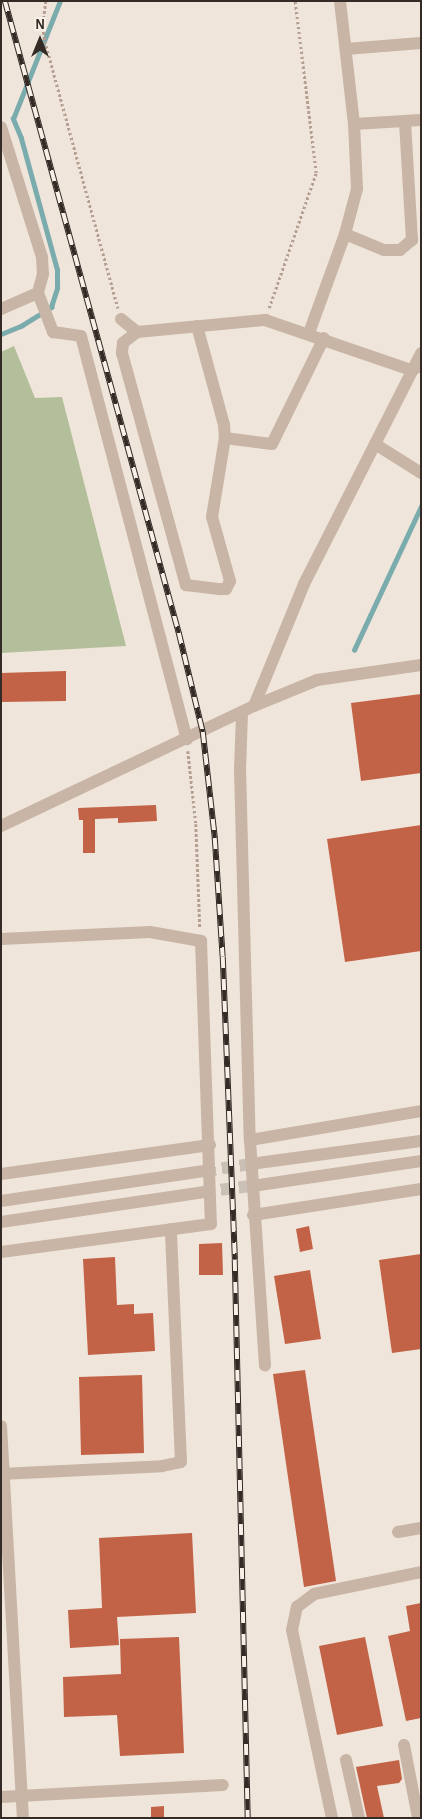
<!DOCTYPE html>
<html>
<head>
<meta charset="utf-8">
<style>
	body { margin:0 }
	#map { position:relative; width:422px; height:1819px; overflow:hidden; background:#f0e5da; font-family:"Alegreya Sans",sans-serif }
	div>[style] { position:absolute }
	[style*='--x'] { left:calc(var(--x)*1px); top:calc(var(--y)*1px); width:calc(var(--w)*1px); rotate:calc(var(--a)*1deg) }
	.green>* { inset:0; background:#b3bf9a }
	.stream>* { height:4.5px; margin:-2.25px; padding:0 2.25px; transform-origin:2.25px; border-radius:2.25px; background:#7aabad }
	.building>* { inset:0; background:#c26246 }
	.minor-tunnel>* { height:12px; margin-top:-6px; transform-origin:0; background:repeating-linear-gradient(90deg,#cac0b6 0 12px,transparent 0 18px) }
	.path>* { height:2.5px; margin-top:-1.25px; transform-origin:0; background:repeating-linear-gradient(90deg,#b49f91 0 2.5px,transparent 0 5px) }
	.minor>* { height:12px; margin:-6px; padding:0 6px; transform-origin:6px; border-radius:6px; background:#c8b5a6 }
	.rail>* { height:5.5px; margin-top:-2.75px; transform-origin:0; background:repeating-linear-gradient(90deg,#f8f0e6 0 11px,#342b27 0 22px); box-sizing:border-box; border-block:1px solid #342b27 }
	span { translate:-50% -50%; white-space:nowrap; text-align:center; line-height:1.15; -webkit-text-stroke:4px #f8f0e6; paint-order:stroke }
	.frame { position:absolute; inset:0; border:2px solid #342b27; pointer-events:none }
	.north { position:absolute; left:15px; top:15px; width:50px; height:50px; -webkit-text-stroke:4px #f8f0e6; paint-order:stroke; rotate:0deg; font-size:14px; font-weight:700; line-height:20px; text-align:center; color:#342b27 }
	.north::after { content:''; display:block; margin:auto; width:18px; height:22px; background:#342b27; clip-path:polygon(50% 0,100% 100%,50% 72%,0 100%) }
</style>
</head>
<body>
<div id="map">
	<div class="green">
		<i style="clip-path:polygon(14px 346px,35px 398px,62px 397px,126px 646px,1px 653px,1px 352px)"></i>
	</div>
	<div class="stream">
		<i style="--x:1;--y:334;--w:22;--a:-22"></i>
		<i style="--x:21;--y:326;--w:36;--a:-32"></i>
		<i style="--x:51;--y:307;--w:20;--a:-72"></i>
		<i style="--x:57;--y:288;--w:18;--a:-90"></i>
		<i style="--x:57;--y:270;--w:137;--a:-105.3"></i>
		<i style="--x:21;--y:138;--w:21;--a:-113"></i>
		<i style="--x:13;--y:119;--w:127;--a:-68.3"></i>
		<i style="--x:354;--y:650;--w:159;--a:-65"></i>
	</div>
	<div class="building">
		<i style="clip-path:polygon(66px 671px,66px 701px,1px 702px,1px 673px)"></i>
		<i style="clip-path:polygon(421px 694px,421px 773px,361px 781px,351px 703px)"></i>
		<i style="clip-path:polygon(156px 805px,157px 821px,118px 823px,118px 818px,95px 819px,95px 853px,83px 853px,83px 820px,79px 820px,78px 808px)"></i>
		<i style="clip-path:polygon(421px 825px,421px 951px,345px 962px,327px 839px)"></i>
		<i style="clip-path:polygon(309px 1226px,313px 1249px,300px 1252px,296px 1229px)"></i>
		<i style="clip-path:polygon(222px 1243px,223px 1275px,199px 1275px,199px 1244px)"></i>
		<i style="clip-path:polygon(421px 1254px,421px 1349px,392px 1353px,379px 1260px)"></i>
		<i style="clip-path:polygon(115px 1257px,117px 1305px,134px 1304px,134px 1314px,153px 1313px,155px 1351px,88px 1355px,83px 1259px)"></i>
		<i style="clip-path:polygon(310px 1270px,321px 1339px,285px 1344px,274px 1276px)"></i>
		<i style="clip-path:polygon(305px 1370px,336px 1581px,304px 1587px,273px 1374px)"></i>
		<i style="clip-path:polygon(142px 1375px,144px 1453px,81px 1455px,79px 1377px)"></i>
		<i style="clip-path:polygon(192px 1533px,196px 1613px,117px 1617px,119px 1645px,70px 1648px,68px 1610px,102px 1608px,99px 1538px)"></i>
		<i style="clip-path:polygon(421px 1603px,421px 1718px,406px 1721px,388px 1636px,410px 1631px,406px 1606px)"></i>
		<i style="clip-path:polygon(179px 1637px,184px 1753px,120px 1756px,117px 1715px,64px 1717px,63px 1677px,121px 1674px,120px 1639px)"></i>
		<i style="clip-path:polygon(365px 1637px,383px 1726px,337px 1735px,319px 1646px)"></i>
		<i style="clip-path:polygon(399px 1760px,402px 1779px,399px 1783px,377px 1786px,384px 1818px,367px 1818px,356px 1767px)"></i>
		<i style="clip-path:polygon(164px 1806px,164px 1818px,151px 1818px,151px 1807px)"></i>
	</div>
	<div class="minor-tunnel">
		<i style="--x:204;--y:1171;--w:55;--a:-8.4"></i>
		<i style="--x:203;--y:1192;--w:56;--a:-7.1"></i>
	</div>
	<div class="path">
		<i style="--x:46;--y:1;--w:26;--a:97"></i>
		<i style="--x:43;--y:27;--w:14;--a:82"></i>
		<i style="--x:45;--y:41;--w:277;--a:74.7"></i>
		<i style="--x:269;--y:308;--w:143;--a:-70.8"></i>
		<i style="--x:316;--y:173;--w:173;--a:-97"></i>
		<i style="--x:188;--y:751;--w:73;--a:83.7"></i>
		<i style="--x:196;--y:824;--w:103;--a:87.8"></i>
	</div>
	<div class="minor">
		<i style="--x:346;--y:49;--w:75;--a:-4.6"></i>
		<i style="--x:354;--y:124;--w:67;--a:-3.4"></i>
		<i style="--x:1;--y:127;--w:136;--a:72.5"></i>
		<i style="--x:42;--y:257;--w:17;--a:87"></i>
		<i style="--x:43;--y:274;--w:20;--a:105"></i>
		<i style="--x:38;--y:293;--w:42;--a:69"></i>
		<i style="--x:53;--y:332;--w:28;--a:8"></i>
		<i style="--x:81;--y:336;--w:417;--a:75.3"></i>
		<i style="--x:345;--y:234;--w:42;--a:22.3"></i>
		<i style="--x:384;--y:250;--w:16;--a:0"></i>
		<i style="--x:400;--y:250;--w:16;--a:-40"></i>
		<i style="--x:412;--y:240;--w:119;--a:-93.4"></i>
		<i style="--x:1;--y:309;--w:40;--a:-23.4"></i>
		<i style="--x:121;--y:319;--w:21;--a:39"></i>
		<i style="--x:137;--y:332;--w:129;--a:-5.4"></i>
		<i style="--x:265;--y:320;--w:154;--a:18.9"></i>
		<i style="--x:411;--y:370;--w:8;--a:-23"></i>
		<i style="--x:197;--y:326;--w:103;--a:74.7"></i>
		<i style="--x:224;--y:425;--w:13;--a:86"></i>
		<i style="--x:137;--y:332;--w:18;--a:142"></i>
		<i style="--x:123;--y:343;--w:10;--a:96"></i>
		<i style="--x:122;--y:353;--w:241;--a:74.6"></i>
		<i style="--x:186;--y:585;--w:34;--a:7"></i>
		<i style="--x:220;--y:589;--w:6;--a:0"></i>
		<i style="--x:226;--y:589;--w:9;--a:-63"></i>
		<i style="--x:230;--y:581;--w:66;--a:-105.7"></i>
		<i style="--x:212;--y:517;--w:80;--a:-80.7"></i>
		<i style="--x:225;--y:438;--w:47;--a:7.3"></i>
		<i style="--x:272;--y:444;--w:118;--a:-63.9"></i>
		<i style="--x:309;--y:333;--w:105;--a:-70"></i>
		<i style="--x:345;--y:234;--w:47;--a:-75.1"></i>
		<i style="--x:357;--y:189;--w:65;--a:-92.6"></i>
		<i style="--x:354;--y:124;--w:124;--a:-96.5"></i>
		<i style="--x:375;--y:444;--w:54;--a:32.2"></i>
		<i style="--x:254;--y:706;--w:132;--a:-67.7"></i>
		<i style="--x:304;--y:584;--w:259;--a:-63.1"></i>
		<i style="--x:242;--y:714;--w:55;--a:92.1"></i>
		<i style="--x:240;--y:769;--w:371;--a:88.5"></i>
		<i style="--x:250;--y:1140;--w:226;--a:86.2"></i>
		<i style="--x:1;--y:826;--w:280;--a:-25.4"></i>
		<i style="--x:254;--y:706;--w:68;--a:-22.4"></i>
		<i style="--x:317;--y:680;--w:105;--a:-8.2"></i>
		<i style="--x:1;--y:939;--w:149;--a:-2.7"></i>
		<i style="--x:150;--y:932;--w:52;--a:10"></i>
		<i style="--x:201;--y:941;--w:283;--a:88"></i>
		<i style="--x:211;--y:1224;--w:212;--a:172.4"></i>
		<i style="--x:250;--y:1140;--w:173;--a:-9.6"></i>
		<i style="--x:258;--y:1163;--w:164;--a:-7.7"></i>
		<i style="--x:1;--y:1174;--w:211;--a:-7.9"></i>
		<i style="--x:259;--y:1185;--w:164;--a:-8.4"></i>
		<i style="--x:1;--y:1201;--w:205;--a:-8.4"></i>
		<i style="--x:253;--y:1215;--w:170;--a:-8.8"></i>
		<i style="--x:1;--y:1222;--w:204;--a:-8.4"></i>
		<i style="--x:1;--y:1426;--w:393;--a:86.8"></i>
		<i style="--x:1;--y:1474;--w:161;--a:-2.8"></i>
		<i style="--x:162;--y:1466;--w:19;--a:-12"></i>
		<i style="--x:181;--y:1462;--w:233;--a:-92.5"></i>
		<i style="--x:398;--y:1532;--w:23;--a:-10"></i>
		<i style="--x:404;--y:1745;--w:74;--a:79.1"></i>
		<i style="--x:346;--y:1760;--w:59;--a:77.4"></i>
		<i style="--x:1;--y:1797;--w:222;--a:-3.1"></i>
		<i style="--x:332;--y:1818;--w:192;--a:-102"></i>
		<i style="--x:292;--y:1630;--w:24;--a:-78"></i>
		<i style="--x:297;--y:1607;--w:21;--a:-37"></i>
		<i style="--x:314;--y:1594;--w:109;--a:-11.6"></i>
	</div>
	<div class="rail">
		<i style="--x:5;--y:1;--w:656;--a:74.61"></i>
		<i style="--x:179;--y:633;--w:102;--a:76.4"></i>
		<i style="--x:203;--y:732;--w:107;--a:83.5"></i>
		<i style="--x:215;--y:838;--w:119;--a:86.2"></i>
		<i style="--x:223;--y:957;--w:303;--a:87.7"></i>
		<i style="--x:235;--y:1260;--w:558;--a:88.67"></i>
	</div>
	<div class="frame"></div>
	<div class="north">N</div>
</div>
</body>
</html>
